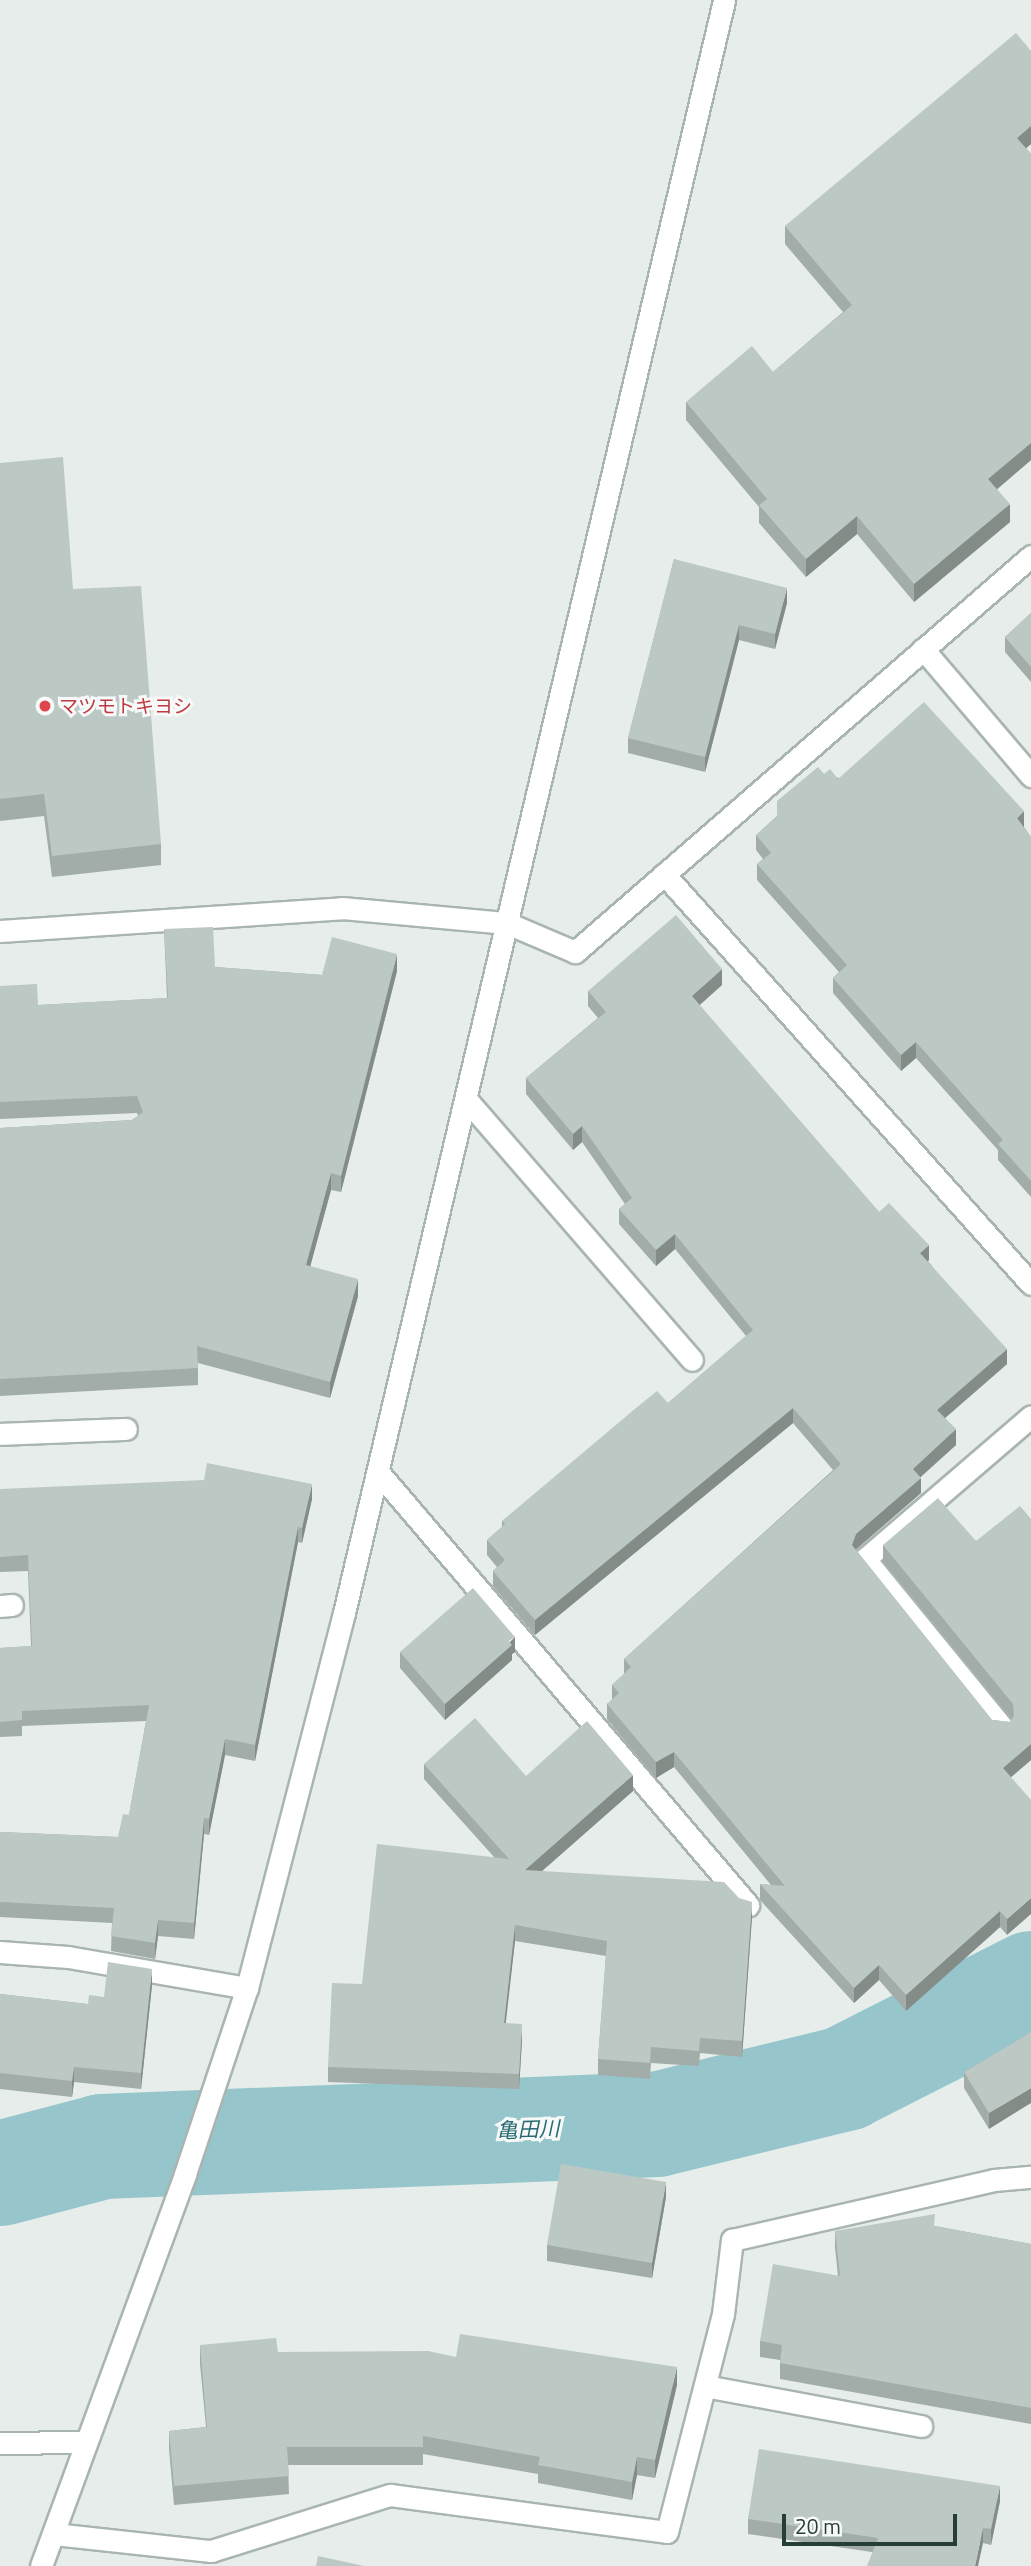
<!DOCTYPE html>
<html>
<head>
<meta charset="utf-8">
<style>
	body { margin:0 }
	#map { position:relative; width:1031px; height:2566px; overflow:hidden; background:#e6edea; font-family:"Titillium Web","Noto Sans JP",sans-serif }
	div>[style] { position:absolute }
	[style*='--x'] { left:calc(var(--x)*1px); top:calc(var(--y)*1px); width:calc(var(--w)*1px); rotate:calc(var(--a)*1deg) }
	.river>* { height:105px; margin:-52.5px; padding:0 52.5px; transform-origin:52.5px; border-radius:52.5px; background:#96c6cb }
	.roads { filter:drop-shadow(2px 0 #a9b5b0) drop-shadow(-2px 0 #a9b5b0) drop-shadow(0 2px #a9b5b0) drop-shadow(0 -2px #a9b5b0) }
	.minor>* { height:21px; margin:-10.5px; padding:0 10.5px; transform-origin:10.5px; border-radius:10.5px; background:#fff }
	.tertiary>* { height:21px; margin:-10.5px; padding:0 10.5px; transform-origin:10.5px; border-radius:10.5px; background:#fff }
	.wall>* { inset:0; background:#a2aca8 }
	.shaded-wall>* { inset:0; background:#848c88 }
	.building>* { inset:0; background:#bcc8c3 }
	.dots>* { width:19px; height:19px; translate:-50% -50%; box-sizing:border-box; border:4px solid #f7faf8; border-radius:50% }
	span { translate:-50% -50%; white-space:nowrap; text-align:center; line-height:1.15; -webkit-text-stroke:6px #f7faf8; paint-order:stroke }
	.health-label { font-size:19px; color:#be3a42 }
	.left { translate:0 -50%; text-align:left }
	.water-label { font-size:21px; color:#286a73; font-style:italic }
	.scale { position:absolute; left:782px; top:2514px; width:175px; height:32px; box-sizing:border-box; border:4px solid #273e36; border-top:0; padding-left:9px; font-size:21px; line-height:24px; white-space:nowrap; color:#273e36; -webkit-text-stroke:5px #f7faf8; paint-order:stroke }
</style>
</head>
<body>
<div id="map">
	<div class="river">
		<i style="--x:0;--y:2173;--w:106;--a:-14.8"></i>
		<i style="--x:102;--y:2146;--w:554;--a:-2.27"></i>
		<i style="--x:656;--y:2124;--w:194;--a:-13.7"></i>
		<i style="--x:844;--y:2078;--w:210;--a:-26.9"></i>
	</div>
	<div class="roads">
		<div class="minor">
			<i style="--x:923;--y:649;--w:167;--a:49.6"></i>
			<i style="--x:664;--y:874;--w:550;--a:48.17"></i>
			<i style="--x:0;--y:931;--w:343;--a:-3.8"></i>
			<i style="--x:342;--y:908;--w:166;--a:5.2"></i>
			<i style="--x:507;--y:923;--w:74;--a:23.1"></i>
			<i style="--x:575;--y:952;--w:604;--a:-40.97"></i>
			<i style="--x:466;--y:1099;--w:345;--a:49.1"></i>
			<i style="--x:0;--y:1434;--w:126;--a:-2.3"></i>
			<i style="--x:378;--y:1472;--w:570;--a:49.49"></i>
			<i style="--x:0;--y:1606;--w:12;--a:-5"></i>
			<i style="--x:1002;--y:1727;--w:217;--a:-129.2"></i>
			<i style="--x:865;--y:1559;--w:219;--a:-40.7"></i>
			<i style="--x:0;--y:1952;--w:68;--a:4.2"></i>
			<i style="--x:68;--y:1957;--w:182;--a:9.8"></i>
			<i style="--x:705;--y:2386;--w:220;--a:10.5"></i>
			<i style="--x:0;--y:2443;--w:86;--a:-0.7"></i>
			<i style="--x:54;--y:2534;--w:158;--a:6.2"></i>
			<i style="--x:211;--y:2551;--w:188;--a:-17.4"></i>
			<i style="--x:390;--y:2495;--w:279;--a:7.6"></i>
			<i style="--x:667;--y:2532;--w:225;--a:-75.6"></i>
			<i style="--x:723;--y:2314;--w:75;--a:-83.1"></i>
			<i style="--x:732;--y:2240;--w:269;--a:-12.9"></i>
			<i style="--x:994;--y:2180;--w:37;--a:-5"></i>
		</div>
		<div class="tertiary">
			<i style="--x:41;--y:2566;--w:418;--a:-69.8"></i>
			<i style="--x:185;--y:2174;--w:196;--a:-71.6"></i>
			<i style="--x:247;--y:1988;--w:387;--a:-75.5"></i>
			<i style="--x:344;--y:1613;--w:1657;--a:-76.74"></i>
		</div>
	</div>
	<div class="wall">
		<i style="clip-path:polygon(1031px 51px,1031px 144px,1026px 148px,1031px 154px,1031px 460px,997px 489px,1010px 522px,914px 602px,857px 534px,806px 577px,759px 523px,759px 507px,686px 420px,686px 402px,773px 372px,843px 312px,785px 244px,785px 226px)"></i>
		<i style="clip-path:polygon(0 463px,73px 589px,161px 844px,161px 865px,52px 877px,44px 816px,0 821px)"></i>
		<i style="clip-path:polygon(674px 559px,787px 603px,775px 649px,739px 640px,705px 772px,628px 753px,628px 738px)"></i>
		<i style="clip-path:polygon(1031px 613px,1031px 682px,1005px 652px,1005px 637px)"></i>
		<i style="clip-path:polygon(824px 774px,1024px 827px,1031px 837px,1031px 1197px,998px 1160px,998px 1150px,916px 1058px,901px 1071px,833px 993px,833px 978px,839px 972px,757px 880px,757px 864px,763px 859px,756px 850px,756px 835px)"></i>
		<i style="clip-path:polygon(164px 929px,215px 967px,322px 975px,397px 971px,341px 1192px,331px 1190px,310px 1266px,358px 1296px,330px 1398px,198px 1363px,198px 1385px,0 1396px,0 1128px,132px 1120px,138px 1116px,137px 1113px,0 1119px,0 986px,38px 1005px,167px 998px)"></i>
		<i style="clip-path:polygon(722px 985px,699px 1005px,879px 1212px,929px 1260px,928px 1261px,1007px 1364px,945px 1418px,956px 1445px,920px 1477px,921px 1493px,856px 1550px,992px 1720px,1010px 1722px,1012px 1719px,883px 1561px,883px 1545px,976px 1541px,1031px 1519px,1031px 1760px,1011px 1777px,1007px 1935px,1000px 1927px,906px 2011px,879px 1980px,854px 2003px,760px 1900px,760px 1884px,771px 1885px,674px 1767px,656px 1778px,607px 1719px,607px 1704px,612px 1700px,612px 1685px,624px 1674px,624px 1659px,833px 1470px,793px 1423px,535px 1635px,493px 1586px,493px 1571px,497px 1567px,487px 1555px,487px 1540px,502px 1527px,502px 1521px,668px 1403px,746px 1336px,675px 1249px,656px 1266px,619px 1224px,619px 1209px,625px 1204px,582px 1142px,573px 1150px,526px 1094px,526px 1078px,598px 1018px,588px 1006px,588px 991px)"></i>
		<i style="clip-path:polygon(0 1489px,312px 1499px,302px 1543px,298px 1542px,255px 1761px,225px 1755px,209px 1835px,204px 1834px,194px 1939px,158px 1936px,155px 1959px,111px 1951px,112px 1923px,0 1917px,0 1832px,118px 1837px,129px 1815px,146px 1721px,22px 1726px,22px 1736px,0 1737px,0 1648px,31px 1646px,28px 1571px,0 1572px)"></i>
		<i style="clip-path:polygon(400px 1652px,515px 1652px,512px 1654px,512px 1660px,445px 1720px,400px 1668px)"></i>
		<i style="clip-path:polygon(424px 1764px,526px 1776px,633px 1791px,542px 1871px,752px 1917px,742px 2057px,700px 2053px,699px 2066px,651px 2063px,650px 2079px,598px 2075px,598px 2059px,606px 1956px,515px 1941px,505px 2023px,522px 2040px,519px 2089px,328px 2082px,328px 2067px,494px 1857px,424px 1779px)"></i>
		<i style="clip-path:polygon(152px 1985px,141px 2089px,74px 2082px,72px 2097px,0 2089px,0 1994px,88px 2004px,104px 1997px)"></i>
		<i style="clip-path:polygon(1031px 2032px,989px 2129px,964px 2088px,964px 2072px)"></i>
		<i style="clip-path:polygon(666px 2197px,652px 2278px,547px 2261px,547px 2245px)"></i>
		<i style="clip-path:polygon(935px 2226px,1031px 2244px,1031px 2424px,780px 2379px,780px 2360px,760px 2357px,760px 2341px,838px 2276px,835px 2247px,835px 2231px)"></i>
		<i style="clip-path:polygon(200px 2345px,278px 2352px,456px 2357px,677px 2385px,655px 2478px,637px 2475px,632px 2500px,538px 2483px,538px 2474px,423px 2454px,423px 2465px,288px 2465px,289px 2494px,174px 2505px,169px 2449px,169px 2431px,206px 2427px,200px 2364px)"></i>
		<i style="clip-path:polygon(1000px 2501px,991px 2545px,983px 2543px,872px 2552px,748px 2534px,748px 2519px)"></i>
	</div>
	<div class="shaded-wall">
		<i style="clip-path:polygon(1031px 126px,1031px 144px,1017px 156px,1017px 138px)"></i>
		<i style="clip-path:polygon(1031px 443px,1031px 460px,988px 497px,988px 479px)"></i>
		<i style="clip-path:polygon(1010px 504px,1010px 522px,914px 602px,914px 584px)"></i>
		<i style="clip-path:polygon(857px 516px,857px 534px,806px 577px,806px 559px)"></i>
		<i style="clip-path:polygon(787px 588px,787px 603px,775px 649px,775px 634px)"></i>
		<i style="clip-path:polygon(739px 625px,739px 640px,705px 772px,705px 757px)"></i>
		<i style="clip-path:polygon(1024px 811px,1024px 827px,1017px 834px,1017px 818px)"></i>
		<i style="clip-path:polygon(397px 954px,397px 971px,341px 1192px,341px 1176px)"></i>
		<i style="clip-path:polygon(722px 969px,722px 985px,692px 1012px,692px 996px)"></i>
		<i style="clip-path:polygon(916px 1042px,916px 1058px,901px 1071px,901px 1055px)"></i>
		<i style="clip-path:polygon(582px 1126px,582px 1142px,573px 1150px,573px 1134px)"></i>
		<i style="clip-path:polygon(331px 1173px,331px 1190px,306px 1282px,306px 1265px)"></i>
		<i style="clip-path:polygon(675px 1234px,675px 1249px,656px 1266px,656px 1250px)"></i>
		<i style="clip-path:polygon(929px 1245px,929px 1260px,920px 1268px,920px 1253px)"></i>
		<i style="clip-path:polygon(358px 1279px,358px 1296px,330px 1398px,330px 1382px)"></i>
		<i style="clip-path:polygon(1007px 1349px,1007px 1364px,937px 1425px,937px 1410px)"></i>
		<i style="clip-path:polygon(793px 1408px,793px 1423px,535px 1635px,535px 1620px)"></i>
		<i style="clip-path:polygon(956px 1429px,956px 1445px,913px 1484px,913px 1469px)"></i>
		<i style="clip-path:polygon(921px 1478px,921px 1493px,856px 1549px,852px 1561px,852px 1545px,856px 1534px)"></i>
		<i style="clip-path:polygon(312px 1484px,312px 1499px,302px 1543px,302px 1528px)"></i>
		<i style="clip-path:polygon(298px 1527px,298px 1542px,255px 1761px,255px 1745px)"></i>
		<i style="clip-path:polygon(515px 1637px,515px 1652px,512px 1654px,512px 1660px,445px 1720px,445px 1704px)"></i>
		<i style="clip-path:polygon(225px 1739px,225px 1755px,209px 1835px,209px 1819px)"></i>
		<i style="clip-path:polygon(1031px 1744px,1031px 1760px,1003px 1784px,1003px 1768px)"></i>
		<i style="clip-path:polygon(674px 1752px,674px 1767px,656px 1778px,656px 1762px)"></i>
		<i style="clip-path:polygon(633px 1775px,633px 1791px,525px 1886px,525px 1870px)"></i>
		<i style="clip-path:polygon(204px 1818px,204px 1834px,194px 1939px,194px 1923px)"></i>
		<i style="clip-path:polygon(1031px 1898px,1031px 1914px,1007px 1935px,1007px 1919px)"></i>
		<i style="clip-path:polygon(752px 1902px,752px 1917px,742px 2057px,742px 2041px)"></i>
		<i style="clip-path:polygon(1000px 1911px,1000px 1927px,906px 2011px,906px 1995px)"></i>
		<i style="clip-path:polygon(158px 1920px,158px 1936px,155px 1959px,155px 1943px)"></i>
		<i style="clip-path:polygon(515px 1925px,515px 1941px,504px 2039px,504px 2023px)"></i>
		<i style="clip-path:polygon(879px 1965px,879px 1980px,854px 2003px,854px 1988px)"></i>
		<i style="clip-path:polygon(152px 1969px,152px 1985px,141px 2089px,141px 2073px)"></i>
		<i style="clip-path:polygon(522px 2024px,522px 2040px,519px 2089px,519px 2074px)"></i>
		<i style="clip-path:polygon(74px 2067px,74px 2082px,72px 2097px,72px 2081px)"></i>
		<i style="clip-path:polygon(1031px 2088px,1031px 2103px,989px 2129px,989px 2113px)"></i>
		<i style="clip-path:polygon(666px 2182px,666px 2197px,652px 2278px,652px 2263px)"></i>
		<i style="clip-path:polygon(677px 2367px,677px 2385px,655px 2478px,655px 2460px)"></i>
		<i style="clip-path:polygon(637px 2457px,637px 2475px,632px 2500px,632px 2482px)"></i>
		<i style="clip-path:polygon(1000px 2486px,1000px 2501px,991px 2545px,991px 2529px)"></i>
		<i style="clip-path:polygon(983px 2528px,983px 2543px,978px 2566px,975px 2566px)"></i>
	</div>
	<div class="building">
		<i style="clip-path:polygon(1016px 33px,1031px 51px,1031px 126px,1017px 138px,1031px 154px,1031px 443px,988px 479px,1010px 504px,914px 584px,857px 516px,806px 559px,759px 505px,767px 499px,686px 402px,752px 346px,773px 372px,852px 305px,785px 226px)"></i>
		<i style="clip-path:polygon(63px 457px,73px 589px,141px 586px,161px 844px,52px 856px,44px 794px,0 799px,0 463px)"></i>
		<i style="clip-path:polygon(674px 559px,787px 588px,775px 634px,739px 625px,705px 757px,628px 738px)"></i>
		<i style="clip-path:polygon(1031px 613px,1031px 667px,1005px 637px)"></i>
		<i style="clip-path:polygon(924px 702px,1024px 811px,1017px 818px,1031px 837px,1031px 1181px,998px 1144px,1003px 1140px,916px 1042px,901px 1055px,833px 978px,847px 965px,757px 864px,771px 853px,756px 835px,777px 817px,777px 801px,818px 767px,824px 774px,830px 769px,838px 779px)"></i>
		<i style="clip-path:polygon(676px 915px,722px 969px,692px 996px,879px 1212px,889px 1203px,929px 1245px,920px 1253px,1007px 1349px,937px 1410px,956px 1429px,913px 1469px,921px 1478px,856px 1534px,852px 1545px,992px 1720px,1010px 1722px,1014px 1716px,1013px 1704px,883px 1545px,938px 1498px,976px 1541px,1020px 1506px,1031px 1519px,1031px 1744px,1003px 1768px,1031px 1800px,1031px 1898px,1007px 1919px,1000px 1911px,906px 1995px,879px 1965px,854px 1988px,760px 1884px,785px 1886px,674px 1752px,656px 1762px,607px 1704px,619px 1693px,612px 1685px,631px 1667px,624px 1659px,841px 1464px,793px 1408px,535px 1620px,493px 1571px,505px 1560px,487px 1540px,505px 1524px,502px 1521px,636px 1408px,657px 1391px,668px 1403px,753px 1330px,675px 1234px,656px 1250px,619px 1209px,632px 1198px,582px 1126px,573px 1134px,526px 1078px,606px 1012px,588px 991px)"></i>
		<i style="clip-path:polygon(213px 927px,215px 967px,322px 975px,332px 937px,397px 954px,341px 1176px,331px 1173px,306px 1265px,358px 1279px,330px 1382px,197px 1346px,198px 1368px,0 1379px,0 1128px,132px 1120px,143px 1112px,137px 1096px,0 1102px,0 986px,37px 984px,38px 1005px,168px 998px,164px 929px)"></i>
		<i style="clip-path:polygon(207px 1463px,312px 1484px,302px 1528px,298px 1527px,255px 1745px,225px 1739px,209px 1819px,204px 1818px,194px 1923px,158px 1920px,155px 1943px,111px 1936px,114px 1908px,0 1902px,0 1832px,118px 1837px,123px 1814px,129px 1815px,149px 1705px,22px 1711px,22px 1720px,0 1722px,0 1648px,32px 1646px,28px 1555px,0 1557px,0 1489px,204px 1480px)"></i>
		<i style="clip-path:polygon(473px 1588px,515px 1637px,509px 1641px,512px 1645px,445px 1704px,400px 1652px)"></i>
		<i style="clip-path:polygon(475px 1718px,526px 1776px,587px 1721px,633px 1775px,525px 1870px,724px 1882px,739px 1898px,752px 1902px,742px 2041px,700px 2038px,699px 2051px,651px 2047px,650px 2063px,598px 2059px,607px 1941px,515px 1925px,504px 2023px,522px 2024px,519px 2074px,328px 2067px,332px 1983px,362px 1984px,377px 1844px,509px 1859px,424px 1764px)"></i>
		<i style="clip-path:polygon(108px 1962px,152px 1969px,141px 2073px,74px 2067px,72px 2081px,0 2073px,0 1994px,88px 2004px,89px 1995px,104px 1997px)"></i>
		<i style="clip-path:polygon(1031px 2032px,1031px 2088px,989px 2113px,964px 2072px)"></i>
		<i style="clip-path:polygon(561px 2164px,666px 2182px,652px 2263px,547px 2245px)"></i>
		<i style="clip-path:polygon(935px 2214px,934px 2226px,1031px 2244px,1031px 2408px,780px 2363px,782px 2345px,760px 2341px,773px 2264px,840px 2276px,835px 2231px)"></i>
		<i style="clip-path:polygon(460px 2334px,677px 2367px,655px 2460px,637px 2457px,632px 2482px,538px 2465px,540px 2457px,423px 2436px,423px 2447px,287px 2447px,289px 2476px,174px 2486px,169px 2431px,207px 2427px,200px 2345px,276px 2338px,278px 2352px,428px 2351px,456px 2357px)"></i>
		<i style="clip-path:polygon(759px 2449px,1000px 2486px,991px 2529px,983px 2528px,975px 2566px,867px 2566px,878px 2538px,748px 2519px)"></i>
		<i style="clip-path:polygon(318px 2556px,364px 2566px,316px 2566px)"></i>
	</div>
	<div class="dots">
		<i style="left:45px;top:706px;background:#e0444e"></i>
	</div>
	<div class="health-label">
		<span class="left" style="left:59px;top:706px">マツモトキヨシ</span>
	</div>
	<div class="water-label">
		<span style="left:528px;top:2129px;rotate:-2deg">亀田川</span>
	</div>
	<div class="scale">20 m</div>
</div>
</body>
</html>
